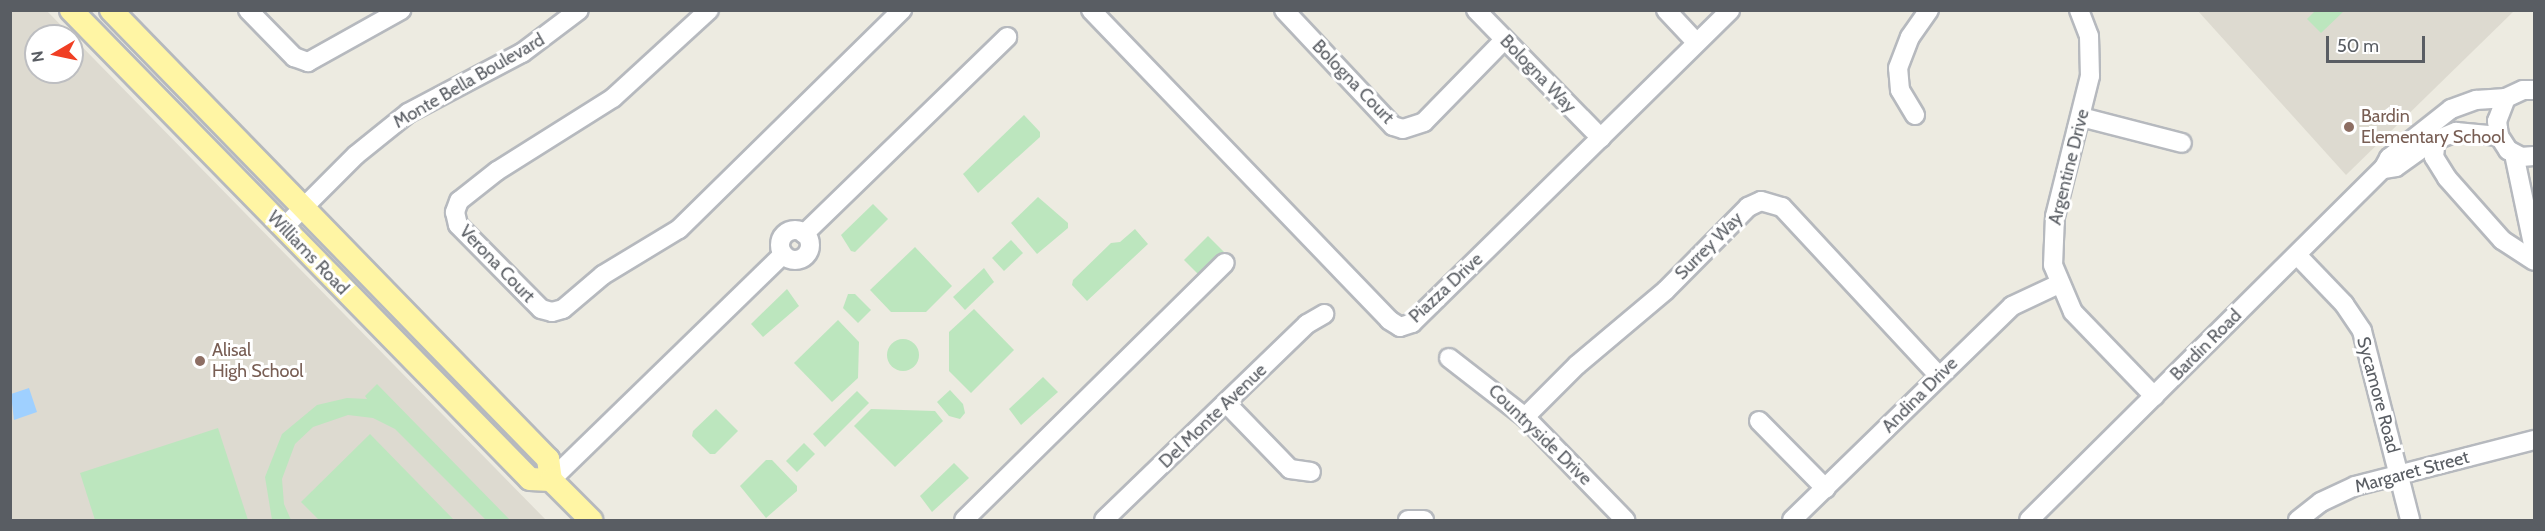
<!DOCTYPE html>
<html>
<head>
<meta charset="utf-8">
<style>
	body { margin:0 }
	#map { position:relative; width:2545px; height:531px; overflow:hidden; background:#edebe1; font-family:Cabin,sans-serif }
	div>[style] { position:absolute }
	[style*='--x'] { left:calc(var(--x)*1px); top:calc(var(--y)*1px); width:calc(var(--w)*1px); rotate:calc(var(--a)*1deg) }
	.education>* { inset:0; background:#dddad0 }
	.green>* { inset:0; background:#bce6be }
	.round { border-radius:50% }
	.water>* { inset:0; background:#9fd0ff }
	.roads { filter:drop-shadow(2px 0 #b6b9be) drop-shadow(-2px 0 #b6b9be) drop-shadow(0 2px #b6b9be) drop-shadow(0 -2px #b6b9be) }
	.minor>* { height:18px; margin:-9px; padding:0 9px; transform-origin:9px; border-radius:9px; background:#fff }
	.minor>.ring { margin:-9px; padding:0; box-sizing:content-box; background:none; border:18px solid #fff; border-radius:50% }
	.major>* { height:22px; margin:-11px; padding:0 11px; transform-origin:11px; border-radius:11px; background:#fff5a4 }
	.dots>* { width:16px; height:16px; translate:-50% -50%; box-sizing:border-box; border:3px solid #fff; border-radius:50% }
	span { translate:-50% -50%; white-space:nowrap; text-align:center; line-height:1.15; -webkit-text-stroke:6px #fff; paint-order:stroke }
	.street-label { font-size:18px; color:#595d63 }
	.education-label { font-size:18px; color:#785e54 }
	.left { translate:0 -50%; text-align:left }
	.frame { position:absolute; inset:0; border:12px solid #595d63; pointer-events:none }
	.north { position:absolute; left:24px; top:24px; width:60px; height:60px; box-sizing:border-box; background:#fff; border:2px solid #bdbec1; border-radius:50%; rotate:261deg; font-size:16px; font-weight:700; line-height:24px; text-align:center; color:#595d63 }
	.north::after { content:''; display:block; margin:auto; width:21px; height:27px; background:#f03f24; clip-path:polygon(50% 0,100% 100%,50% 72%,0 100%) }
	.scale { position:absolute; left:2326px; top:36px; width:99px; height:27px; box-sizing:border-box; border:3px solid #595d63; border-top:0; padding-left:8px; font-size:18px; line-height:21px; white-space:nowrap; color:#595d63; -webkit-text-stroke:4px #fff; paint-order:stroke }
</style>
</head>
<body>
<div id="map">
	<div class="education">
		<i style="clip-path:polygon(evenodd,10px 11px,47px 11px,546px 520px,11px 520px,10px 11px,36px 36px,72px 36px,72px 72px,36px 72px,36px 36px)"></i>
		<i style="clip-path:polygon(2198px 11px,2514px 11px,2346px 175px)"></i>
	</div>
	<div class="green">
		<i style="clip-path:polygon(2315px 11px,2344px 10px,2344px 11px,2321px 33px,2307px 19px)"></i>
		<i style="clip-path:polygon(1024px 115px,1040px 132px,1040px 137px,978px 193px,963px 174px)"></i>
		<i style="clip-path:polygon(1038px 197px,1068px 223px,1068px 228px,1037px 254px,1011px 223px)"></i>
		<i style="clip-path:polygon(873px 204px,888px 219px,855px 252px,851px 251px,841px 235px)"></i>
		<i style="clip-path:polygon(1135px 229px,1148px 244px,1087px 301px,1072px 285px,1073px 280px,1111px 243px,1120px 242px)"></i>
		<i style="clip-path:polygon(1208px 236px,1226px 254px,1202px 278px,1184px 260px)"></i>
		<i style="clip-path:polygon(1011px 240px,1023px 253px,1004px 271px,992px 258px)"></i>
		<i style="clip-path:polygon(915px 247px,952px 286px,926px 312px,891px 312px,870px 290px)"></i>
		<i style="clip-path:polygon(984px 268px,994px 282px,965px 310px,953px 297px)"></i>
		<i style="clip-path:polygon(787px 289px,799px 306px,763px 337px,751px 324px)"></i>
		<i style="clip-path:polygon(848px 294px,855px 294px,871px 310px,858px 323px,843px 308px)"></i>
		<i style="clip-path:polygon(974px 309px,1014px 350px,971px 393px,949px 371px,949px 332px)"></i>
		<i style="clip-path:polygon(838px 320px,859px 342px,858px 378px,832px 402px,794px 363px)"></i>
		<i class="round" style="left:887px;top:339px;width:32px;height:32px"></i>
		<i style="clip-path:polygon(1043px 377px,1058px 392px,1021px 425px,1009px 409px)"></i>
		<i style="clip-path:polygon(377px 384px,510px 520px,486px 520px,395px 429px,373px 418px,348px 415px,313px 427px,295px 444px,282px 479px,284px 504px,291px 520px,272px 520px,265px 477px,282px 434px,317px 405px,347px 398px,367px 399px,365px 396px)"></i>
		<i style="clip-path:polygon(950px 390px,963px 404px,965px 413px,960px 419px,949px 416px,937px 402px)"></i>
		<i style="clip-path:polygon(857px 391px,869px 403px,825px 447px,813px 434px)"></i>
		<i style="clip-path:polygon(716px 409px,738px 431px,715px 454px,710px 454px,692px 436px,693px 431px)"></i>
		<i style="clip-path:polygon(871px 409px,935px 411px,943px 421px,895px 467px,854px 426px)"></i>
		<i style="clip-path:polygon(218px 428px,248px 520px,95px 520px,80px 473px)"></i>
		<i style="clip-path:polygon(370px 434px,454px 520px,319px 520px,301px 502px)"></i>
		<i style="clip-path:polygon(804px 443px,815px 454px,797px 472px,786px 461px)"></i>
		<i style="clip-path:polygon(766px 460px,772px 460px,797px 486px,797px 491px,766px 518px,740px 486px)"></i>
		<i style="clip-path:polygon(954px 463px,969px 478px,932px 512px,920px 496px)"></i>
	</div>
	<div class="water">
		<i style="clip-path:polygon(29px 388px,37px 412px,14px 420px,11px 394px)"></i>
	</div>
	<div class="roads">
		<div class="minor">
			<i style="--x:248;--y:10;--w:66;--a:45.6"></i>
			<i style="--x:294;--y:57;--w:15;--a:20"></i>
			<i style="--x:308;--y:62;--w:107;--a:-29.2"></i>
			<i style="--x:709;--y:10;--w:130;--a:137.5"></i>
			<i style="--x:613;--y:98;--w:137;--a:147.8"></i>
			<i style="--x:497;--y:171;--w:48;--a:141.7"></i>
			<i style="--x:459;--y:201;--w:12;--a:110"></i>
			<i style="--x:455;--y:212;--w:13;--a:77"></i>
			<i style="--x:458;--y:225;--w:118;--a:45.3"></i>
			<i style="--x:541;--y:309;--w:11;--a:15"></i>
			<i style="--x:552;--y:312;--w:11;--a:-15"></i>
			<i style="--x:563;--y:309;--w:52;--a:-40.4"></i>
			<i style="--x:603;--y:275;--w:89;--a:-31.2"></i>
			<i style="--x:679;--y:229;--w:313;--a:-44.5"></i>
			<i style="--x:1091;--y:10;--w:430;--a:46.1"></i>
			<i style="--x:1389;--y:320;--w:13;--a:32"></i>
			<i style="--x:1400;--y:327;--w:13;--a:-18"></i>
			<i style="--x:1412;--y:323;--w:446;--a:-44.5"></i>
			<i style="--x:1284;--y:10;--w:159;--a:46.8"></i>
			<i style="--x:1393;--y:126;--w:10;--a:17"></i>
			<i style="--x:1403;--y:129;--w:22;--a:-18"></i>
			<i style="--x:1424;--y:122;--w:115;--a:-45.7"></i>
			<i style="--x:1476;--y:10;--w:179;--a:45.7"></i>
			<i style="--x:1666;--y:10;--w:44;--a:46.8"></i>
			<i style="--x:2079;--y:10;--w:28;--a:69"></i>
			<i style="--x:2089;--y:36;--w:40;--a:88.6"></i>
			<i style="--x:2090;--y:76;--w:144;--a:104"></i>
			<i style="--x:2055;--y:216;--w:49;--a:92.3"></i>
			<i style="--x:2053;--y:265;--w:51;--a:66.9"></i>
			<i style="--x:2073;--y:312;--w:117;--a:46"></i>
			<i style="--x:2534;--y:90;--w:11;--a:180"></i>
			<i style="--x:2523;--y:90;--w:19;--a:155"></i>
			<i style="--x:2506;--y:98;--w:25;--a:111"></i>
			<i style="--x:2497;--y:121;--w:15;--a:82"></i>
			<i style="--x:2499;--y:136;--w:17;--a:57"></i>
			<i style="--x:2508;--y:150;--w:15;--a:28"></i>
			<i style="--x:2521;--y:157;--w:13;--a:-4"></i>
			<i style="--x:1915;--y:115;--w:29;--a:-121"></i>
			<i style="--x:1900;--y:90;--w:22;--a:-95"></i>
			<i style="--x:1898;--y:68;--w:33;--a:-69"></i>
			<i style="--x:1910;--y:37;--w:33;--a:-55"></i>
			<i style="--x:2081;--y:117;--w:104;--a:14.4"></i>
			<i style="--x:2436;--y:140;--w:17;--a:97"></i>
			<i style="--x:2434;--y:157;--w:25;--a:58"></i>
			<i style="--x:2447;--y:178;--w:83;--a:48.4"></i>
			<i style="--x:2502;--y:240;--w:38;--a:33"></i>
			<i style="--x:2514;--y:154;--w:97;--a:78.1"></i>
			<i style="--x:2385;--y:169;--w:11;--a:-10"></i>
			<i style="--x:2396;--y:167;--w:43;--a:-35.5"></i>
			<i style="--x:2431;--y:142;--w:27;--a:-22"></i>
			<i style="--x:2456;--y:132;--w:43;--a:5.3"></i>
			<i style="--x:283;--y:228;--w:103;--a:-45"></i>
			<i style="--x:356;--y:155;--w:67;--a:-38.9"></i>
			<i style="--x:408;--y:113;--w:129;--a:-27.8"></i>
			<i style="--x:522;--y:53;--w:71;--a:-37"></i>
			<i class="ring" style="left:780px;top:230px;width:12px;height:12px"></i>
			<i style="--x:804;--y:234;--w:283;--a:-44.1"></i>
			<i style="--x:2297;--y:255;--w:68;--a:46.2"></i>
			<i style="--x:2344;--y:304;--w:32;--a:56"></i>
			<i style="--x:2362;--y:331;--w:195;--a:75.7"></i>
			<i style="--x:1449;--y:358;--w:96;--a:37.8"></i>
			<i style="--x:1525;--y:417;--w:144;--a:45.8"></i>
			<i style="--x:1226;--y:403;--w:92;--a:45.9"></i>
			<i style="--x:1290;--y:469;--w:21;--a:8"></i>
			<i style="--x:1525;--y:417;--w:74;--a:-45"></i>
			<i style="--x:1577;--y:365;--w:116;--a:-40.1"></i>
			<i style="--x:1666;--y:290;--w:117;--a:-45.3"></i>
			<i style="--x:1748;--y:207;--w:14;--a:-25"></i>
			<i style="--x:1761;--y:201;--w:22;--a:16"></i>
			<i style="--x:1782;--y:207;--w:231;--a:47.1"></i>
			<i style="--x:1759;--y:421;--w:95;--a:45.4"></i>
			<i style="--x:551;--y:480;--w:324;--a:-44.2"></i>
			<i style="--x:964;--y:520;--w:366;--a:-44.6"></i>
			<i style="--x:1104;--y:520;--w:282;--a:-44"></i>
			<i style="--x:1307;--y:324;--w:20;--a:-30"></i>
			<i style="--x:1408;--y:520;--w:16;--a:0"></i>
			<i style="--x:1792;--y:520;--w:307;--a:-44.2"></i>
			<i style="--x:2012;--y:306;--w:52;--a:-25.1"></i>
			<i style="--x:2029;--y:520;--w:499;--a:-44.8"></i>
			<i style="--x:2383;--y:169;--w:13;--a:-61"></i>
			<i style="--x:2389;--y:158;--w:79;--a:-38.3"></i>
			<i style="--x:2451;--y:109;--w:27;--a:-20"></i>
			<i style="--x:2476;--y:100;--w:30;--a:-4"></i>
			<i style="--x:2298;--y:520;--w:29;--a:-38"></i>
			<i style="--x:2321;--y:502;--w:38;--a:-25"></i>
			<i style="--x:2355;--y:486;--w:185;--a:-14.4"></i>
		</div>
		<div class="major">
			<i style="--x:71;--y:10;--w:656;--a:45.62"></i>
			<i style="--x:530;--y:479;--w:21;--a:3"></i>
			<i style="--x:111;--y:10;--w:627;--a:45.78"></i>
			<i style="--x:548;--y:459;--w:21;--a:82"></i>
			<i style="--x:551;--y:480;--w:57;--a:45"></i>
		</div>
	</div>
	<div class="dots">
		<i style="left:2349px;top:127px;background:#8d6e63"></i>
		<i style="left:200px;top:361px;background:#8d6e63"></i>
	</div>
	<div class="street-label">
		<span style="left:1538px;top:74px;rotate:46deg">Bologna Way</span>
		<span style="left:469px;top:81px;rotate:-30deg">Monte Bella Boulevard</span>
		<span style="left:1353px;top:82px;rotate:46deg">Bologna Court</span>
		<span style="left:2069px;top:167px;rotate:-76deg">Argentine Drive</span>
		<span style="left:1709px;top:246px;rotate:-45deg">Surrey Way</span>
		<span style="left:308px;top:253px;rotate:46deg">Williams Road</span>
		<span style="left:497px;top:264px;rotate:46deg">Verona Court</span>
		<span style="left:1446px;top:288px;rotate:-43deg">Piazza Drive</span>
		<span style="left:2206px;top:345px;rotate:-45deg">Bardin Road</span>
		<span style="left:1920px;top:395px;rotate:-45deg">Andina Drive</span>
		<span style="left:2378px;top:395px;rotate:75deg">Sycamore Road</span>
		<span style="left:1213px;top:416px;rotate:-44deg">Del Monte Avenue</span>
		<span style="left:1540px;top:435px;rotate:44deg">Countryside Drive</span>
		<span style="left:2412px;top:472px;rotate:-15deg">Margaret Street</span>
	</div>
	<div class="education-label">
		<span class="left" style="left:2361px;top:127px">Bardin<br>Elementary School</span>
		<span class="left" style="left:212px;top:361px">Alisal<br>High School</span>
	</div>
	<div class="frame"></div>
	<div class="north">N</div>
	<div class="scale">50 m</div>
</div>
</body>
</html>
